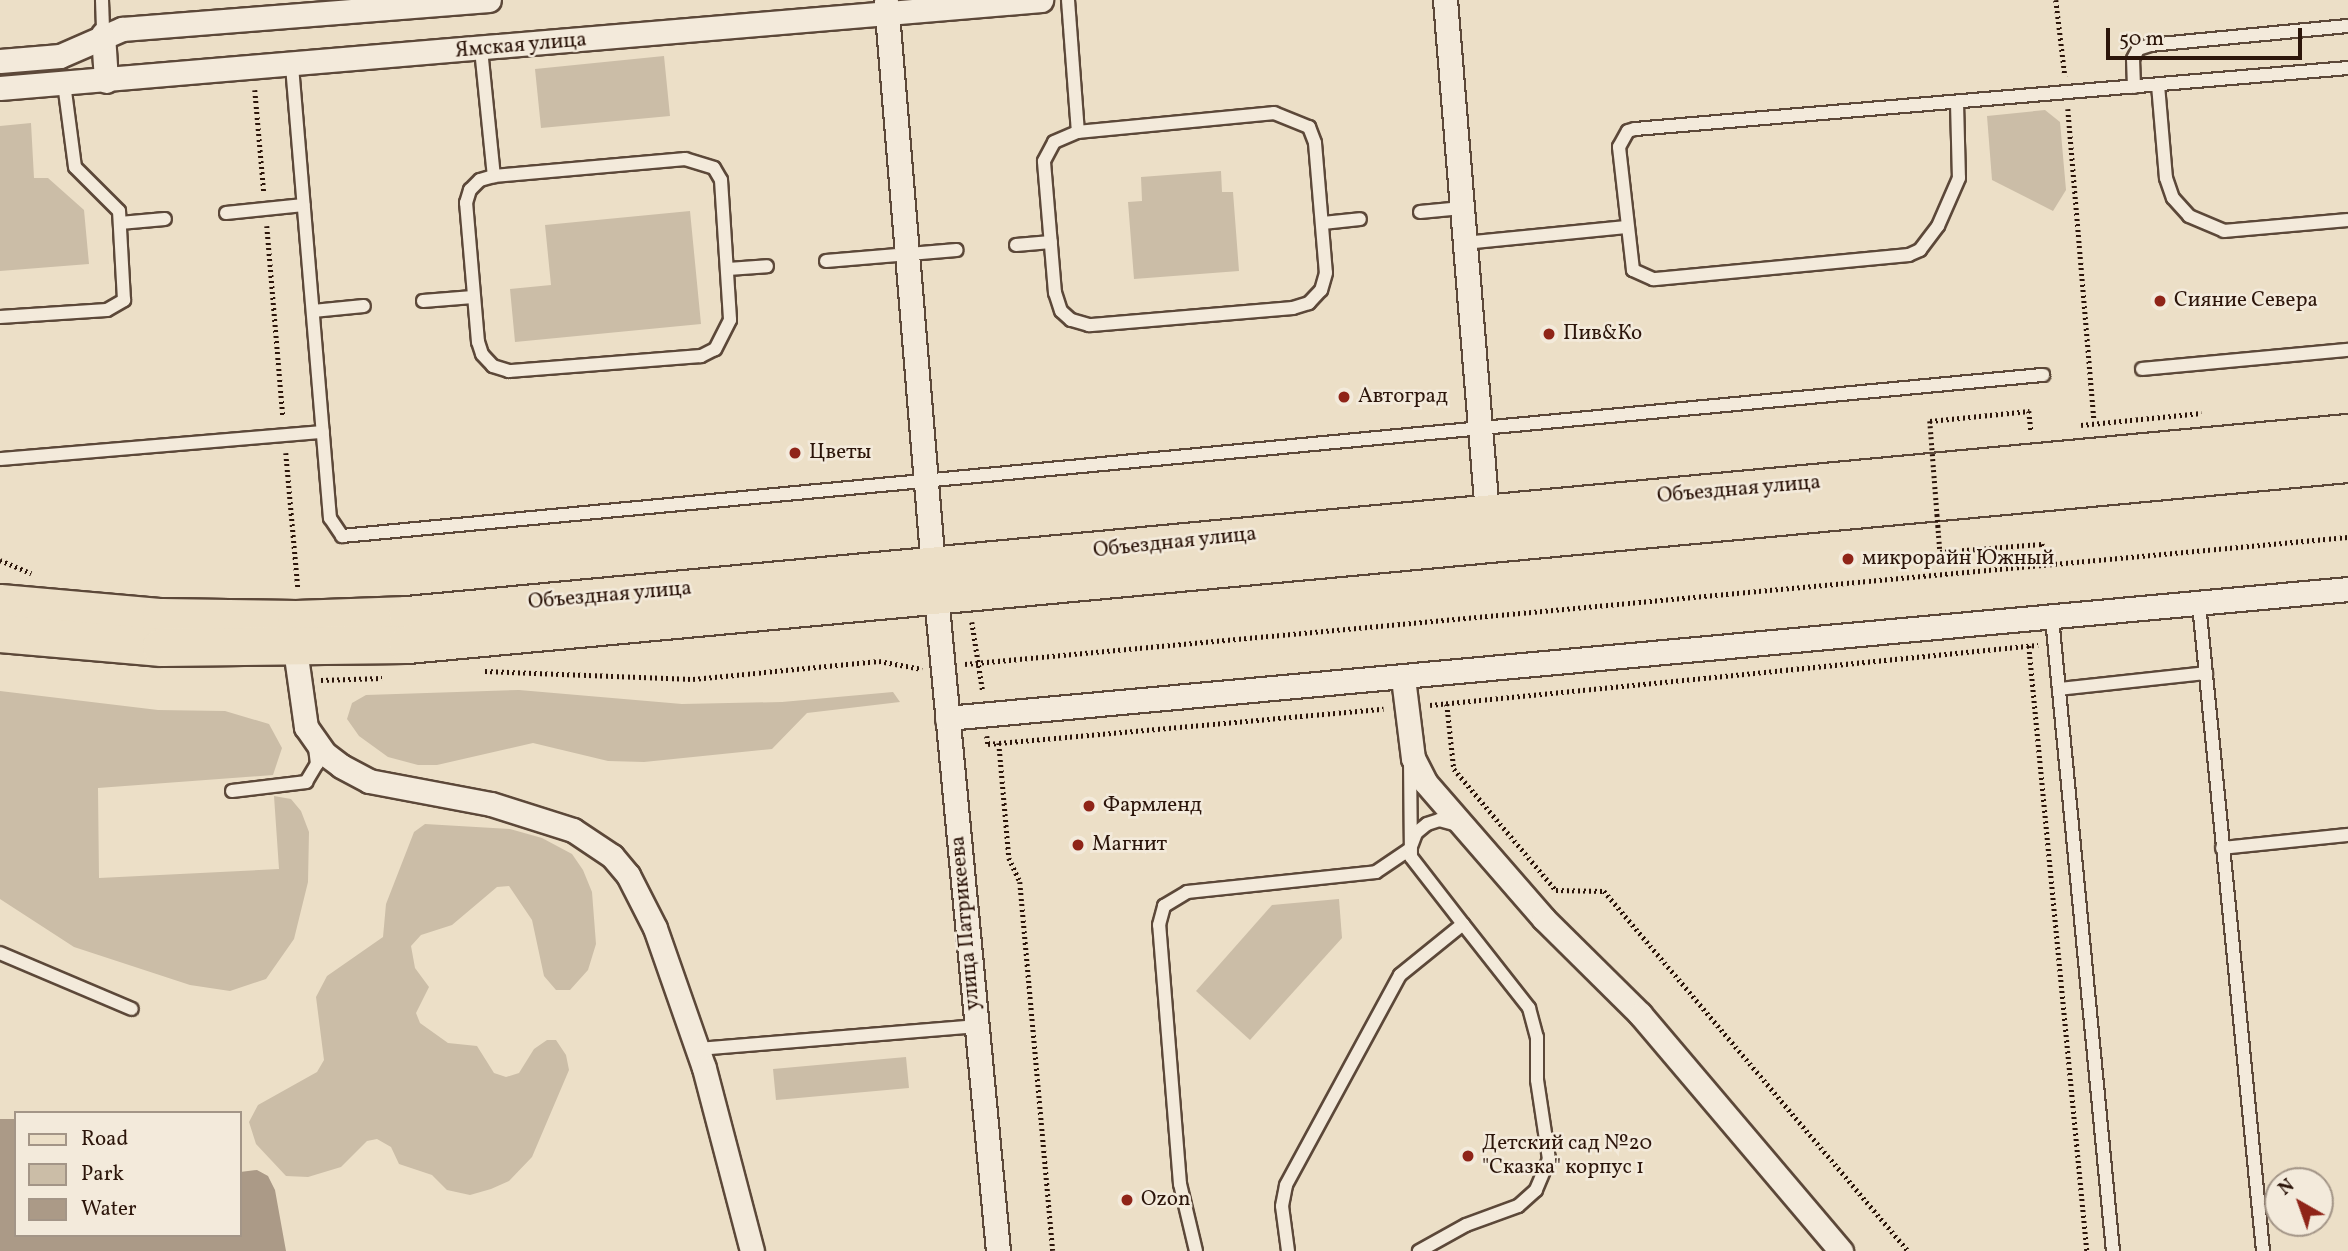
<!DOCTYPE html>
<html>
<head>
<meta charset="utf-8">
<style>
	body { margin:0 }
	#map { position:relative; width:2348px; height:1251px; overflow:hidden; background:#ecdfc7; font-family:Vollkorn,serif }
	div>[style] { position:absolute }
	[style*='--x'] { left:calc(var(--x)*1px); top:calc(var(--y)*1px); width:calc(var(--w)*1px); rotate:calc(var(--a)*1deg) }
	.green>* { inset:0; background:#cbbda7 }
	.water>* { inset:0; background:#ab9a87 }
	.path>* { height:4.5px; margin-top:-2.25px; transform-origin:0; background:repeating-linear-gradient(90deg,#2c150a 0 2px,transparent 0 5.5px) }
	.roads { filter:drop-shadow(2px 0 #5c4839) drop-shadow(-2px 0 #5c4839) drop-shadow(0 2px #5c4839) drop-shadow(0 -2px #5c4839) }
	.lane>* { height:12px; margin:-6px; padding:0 6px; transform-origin:6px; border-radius:6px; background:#f3eadb }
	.street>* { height:23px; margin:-11.5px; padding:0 11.5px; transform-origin:11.5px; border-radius:11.5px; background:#f3eadb }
	.primary>* { height:37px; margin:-18.5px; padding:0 18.5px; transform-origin:18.5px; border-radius:18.5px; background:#ecdfc7 }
	.path-bridge>* { height:4.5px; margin-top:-2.25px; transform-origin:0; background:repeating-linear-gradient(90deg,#2c150a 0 2px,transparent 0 5.5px) }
	.dots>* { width:19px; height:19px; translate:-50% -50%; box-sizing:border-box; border:4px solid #f3eadb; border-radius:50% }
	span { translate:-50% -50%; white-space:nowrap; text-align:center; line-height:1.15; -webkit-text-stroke:5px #f3eadb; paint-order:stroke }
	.street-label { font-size:21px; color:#2c150a }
	.poi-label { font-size:21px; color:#2c150a }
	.left { translate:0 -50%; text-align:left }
	.legend { position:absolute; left:14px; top:1111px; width:228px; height:126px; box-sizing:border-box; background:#f3eadb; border:2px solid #a39587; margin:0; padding:9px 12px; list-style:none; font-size:21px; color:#2c150a }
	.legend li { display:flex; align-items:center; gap:14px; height:35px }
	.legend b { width:35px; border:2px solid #a39587 }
	.north { position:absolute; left:2264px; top:1167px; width:70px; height:70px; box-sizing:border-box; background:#f3eadb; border:2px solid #a39587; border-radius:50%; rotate:320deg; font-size:19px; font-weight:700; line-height:28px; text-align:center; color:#2c150a }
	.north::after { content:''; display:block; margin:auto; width:24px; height:32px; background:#8f2418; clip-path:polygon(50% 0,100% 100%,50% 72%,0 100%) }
	.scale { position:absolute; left:2106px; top:28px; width:196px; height:32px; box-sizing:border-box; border:4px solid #2c150a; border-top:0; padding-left:9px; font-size:21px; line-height:24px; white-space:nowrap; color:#2c150a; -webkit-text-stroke:5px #f3eadb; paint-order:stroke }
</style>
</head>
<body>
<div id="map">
	<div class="green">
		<i style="clip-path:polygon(664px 56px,670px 116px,541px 128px,535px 69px)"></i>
		<i style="clip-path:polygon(2045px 110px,2060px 122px,2066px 190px,2053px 211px,1992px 180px,1987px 116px)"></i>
		<i style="clip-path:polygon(31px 123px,34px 178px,48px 178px,84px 210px,89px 264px,0 271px,0 126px)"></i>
		<i style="clip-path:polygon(1221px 171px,1222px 192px,1233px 192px,1239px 271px,1134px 279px,1128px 202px,1142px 201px,1141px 177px)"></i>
		<i style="clip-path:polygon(690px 211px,701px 324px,515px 342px,510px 289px,551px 285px,545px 225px)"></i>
		<i style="clip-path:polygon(519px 690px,682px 704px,782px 702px,893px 692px,900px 702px,807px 713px,772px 749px,644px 762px,608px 761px,533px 743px,437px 765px,418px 765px,388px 757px,359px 736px,347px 719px,352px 703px,366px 695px)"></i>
		<i style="clip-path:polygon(0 691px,158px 710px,225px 711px,269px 724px,282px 748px,273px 775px,98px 788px,99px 878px,279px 869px,274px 796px,291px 799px,301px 811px,309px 832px,308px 882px,294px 939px,266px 979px,230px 991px,190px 985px,74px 947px,0 899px)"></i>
		<i style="clip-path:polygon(425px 824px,510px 829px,542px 838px,572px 854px,583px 870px,592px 892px,596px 944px,588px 970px,570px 990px,556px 990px,544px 976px,532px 920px,509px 886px,497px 887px,452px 925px,421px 935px,411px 946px,415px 968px,429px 987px,416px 1013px,420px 1023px,448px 1043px,477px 1046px,494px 1073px,506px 1077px,519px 1073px,534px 1049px,547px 1040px,556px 1040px,566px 1055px,569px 1070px,532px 1157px,509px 1181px,491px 1189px,470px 1195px,447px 1190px,432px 1175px,399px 1164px,391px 1147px,377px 1139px,367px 1141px,341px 1167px,308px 1177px,286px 1176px,256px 1144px,249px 1122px,258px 1105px,317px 1072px,324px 1060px,316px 997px,327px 976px,383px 937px,386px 904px,414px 832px)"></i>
		<i style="clip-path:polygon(1339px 899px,1342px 938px,1250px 1040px,1196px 991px,1272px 905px)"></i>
		<i style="clip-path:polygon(906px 1057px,909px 1088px,776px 1100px,773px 1069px)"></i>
	</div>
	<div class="water">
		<i style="clip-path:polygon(0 1119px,16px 1119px,16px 1235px,240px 1235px,240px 1172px,257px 1170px,268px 1176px,275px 1190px,286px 1251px,0 1251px)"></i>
	</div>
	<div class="path">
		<i style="--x:2056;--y:0;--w:77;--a:83.2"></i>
		<i style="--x:255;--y:90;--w:103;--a:85"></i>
		<i style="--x:2068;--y:109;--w:312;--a:85.2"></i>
		<i style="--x:267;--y:226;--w:191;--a:85.2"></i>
		<i style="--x:1930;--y:421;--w:100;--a:-5.8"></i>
		<i style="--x:2029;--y:411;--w:20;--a:84"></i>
		<i style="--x:2081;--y:425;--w:121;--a:-5.7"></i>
		<i style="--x:286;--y:453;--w:136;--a:84.9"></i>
		<i style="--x:1940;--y:552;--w:102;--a:-4.5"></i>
		<i style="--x:2042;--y:544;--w:21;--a:65"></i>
		<i style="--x:0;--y:560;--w:34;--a:23"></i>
		<i style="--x:972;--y:622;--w:71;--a:81.1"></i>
		<i style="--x:2029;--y:646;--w:608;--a:84.52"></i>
		<i style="--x:965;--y:664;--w:1389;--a:-5.25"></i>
		<i style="--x:485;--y:671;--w:208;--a:2.2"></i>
		<i style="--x:693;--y:679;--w:187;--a:-5.5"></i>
		<i style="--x:879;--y:661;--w:44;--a:10.5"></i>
		<i style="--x:321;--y:680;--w:61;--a:-1.9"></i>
		<i style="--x:1447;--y:704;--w:65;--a:83.9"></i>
		<i style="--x:1454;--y:769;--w:158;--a:49.9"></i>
		<i style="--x:1556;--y:890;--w:48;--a:1.2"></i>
		<i style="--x:1604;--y:891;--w:471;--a:49.8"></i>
		<i style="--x:1430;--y:705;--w:611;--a:-5.64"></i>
		<i style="--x:987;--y:736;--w:8;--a:83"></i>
		<i style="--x:988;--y:744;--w:11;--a:-5"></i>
		<i style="--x:999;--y:743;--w:386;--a:-5.1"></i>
		<i style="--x:999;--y:743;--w:115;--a:85"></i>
		<i style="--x:1009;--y:858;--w:26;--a:65"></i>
		<i style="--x:1020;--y:882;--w:370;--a:84.9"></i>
	</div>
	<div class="roads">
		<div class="lane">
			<i style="--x:102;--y:0;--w:34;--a:88"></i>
			<i style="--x:1068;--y:0;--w:132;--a:85.7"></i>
			<i style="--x:481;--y:49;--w:128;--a:84.2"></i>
			<i style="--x:292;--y:66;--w:454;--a:85.2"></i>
			<i style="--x:330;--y:518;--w:22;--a:56"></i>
			<i style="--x:342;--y:536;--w:1709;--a:-5.41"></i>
			<i style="--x:2158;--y:85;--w:93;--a:85.1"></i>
			<i style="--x:2166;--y:178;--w:21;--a:71"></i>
			<i style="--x:2173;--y:198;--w:24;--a:48"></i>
			<i style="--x:2189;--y:216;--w:38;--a:23"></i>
			<i style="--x:2224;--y:231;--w:124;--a:-5.1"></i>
			<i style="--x:2134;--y:87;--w:28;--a:-92"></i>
			<i style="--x:2133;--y:59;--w:11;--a:-63"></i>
			<i style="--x:2138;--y:49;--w:13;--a:-18"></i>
			<i style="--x:2150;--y:45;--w:199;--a:-5.5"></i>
			<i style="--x:1957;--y:103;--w:75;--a:88.5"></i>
			<i style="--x:1959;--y:178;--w:52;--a:113.6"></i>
			<i style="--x:1938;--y:226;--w:30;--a:127"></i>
			<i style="--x:1920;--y:250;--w:12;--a:156"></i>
			<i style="--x:1909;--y:255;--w:257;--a:174.6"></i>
			<i style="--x:1653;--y:279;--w:22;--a:-156"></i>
			<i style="--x:1633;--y:270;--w:124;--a:-96.5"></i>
			<i style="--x:1619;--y:147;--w:18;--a:-61"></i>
			<i style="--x:1628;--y:131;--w:7;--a:-16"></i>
			<i style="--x:1635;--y:129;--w:716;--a:-4.89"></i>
			<i style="--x:1274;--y:113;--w:38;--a:22"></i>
			<i style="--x:1309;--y:127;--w:17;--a:69"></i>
			<i style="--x:1315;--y:143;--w:130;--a:85.2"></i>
			<i style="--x:1326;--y:273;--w:18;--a:106"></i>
			<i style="--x:1321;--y:290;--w:18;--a:133"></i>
			<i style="--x:1309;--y:303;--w:17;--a:163"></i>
			<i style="--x:1293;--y:308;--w:205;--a:175.2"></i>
			<i style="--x:1089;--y:325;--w:19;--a:-164"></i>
			<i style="--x:1071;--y:320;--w:13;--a:-138"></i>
			<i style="--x:1061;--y:311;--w:19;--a:-108"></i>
			<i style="--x:1055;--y:293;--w:132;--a:-94.8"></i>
			<i style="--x:1044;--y:161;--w:21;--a:-62"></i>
			<i style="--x:1054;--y:142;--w:26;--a:-23"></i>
			<i style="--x:1078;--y:132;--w:197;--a:-5.5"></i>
			<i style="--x:685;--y:159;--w:30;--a:17"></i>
			<i style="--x:714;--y:168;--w:14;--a:60"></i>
			<i style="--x:721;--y:180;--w:140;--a:86.3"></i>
			<i style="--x:730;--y:320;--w:33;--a:117"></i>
			<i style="--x:715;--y:349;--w:16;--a:153"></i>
			<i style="--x:701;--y:356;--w:193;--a:175.5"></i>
			<i style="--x:509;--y:371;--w:17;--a:-163"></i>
			<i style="--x:493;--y:366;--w:16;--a:-133"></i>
			<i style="--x:482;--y:354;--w:13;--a:-108"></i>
			<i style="--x:478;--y:342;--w:140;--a:-94.9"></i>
			<i style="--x:466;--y:203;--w:14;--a:-73"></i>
			<i style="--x:470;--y:190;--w:14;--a:-45"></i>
			<i style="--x:480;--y:180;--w:15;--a:-16"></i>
			<i style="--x:494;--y:176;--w:192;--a:-5.1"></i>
			<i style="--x:1420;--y:212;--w:42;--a:-5.4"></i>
			<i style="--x:226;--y:213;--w:78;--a:-5.9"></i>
			<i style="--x:120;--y:223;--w:45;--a:-5.1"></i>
			<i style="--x:1323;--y:223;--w:37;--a:-6"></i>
			<i style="--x:1464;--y:243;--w:163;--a:-5.6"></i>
			<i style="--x:1016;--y:245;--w:35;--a:-5"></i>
			<i style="--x:826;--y:261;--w:131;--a:-4.8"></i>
			<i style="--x:728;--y:269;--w:39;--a:-4"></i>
			<i style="--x:423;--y:301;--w:50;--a:-4.6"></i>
			<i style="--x:313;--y:311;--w:51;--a:-5.6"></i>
			<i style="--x:0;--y:317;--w:107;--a:-3.7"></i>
			<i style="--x:107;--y:310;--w:20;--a:-30"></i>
			<i style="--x:124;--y:300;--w:89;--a:-93.2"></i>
			<i style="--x:119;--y:211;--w:62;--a:-135"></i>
			<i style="--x:75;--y:167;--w:84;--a:-97.5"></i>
			<i style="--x:2142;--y:369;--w:207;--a:-5.3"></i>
			<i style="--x:0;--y:459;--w:324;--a:-4.8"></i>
			<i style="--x:2199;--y:604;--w:650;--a:84.35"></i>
			<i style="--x:2052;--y:618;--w:636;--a:84.5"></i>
			<i style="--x:2059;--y:689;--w:148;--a:-6.2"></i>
			<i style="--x:1410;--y:761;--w:96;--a:89.4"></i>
			<i style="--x:1411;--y:857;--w:85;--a:52.2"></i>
			<i style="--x:232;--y:791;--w:75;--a:-6.9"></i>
			<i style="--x:306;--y:782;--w:21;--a:-59"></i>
			<i style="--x:317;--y:764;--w:17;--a:-97"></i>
			<i style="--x:2222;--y:848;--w:127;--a:-5.9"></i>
			<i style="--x:0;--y:953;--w:143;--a:23"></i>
			<i style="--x:698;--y:1049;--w:278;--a:-4.7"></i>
			<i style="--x:1196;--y:1251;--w:69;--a:-103.4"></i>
			<i style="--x:1180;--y:1184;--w:260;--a:-94.6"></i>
			<i style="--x:1159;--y:925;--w:20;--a:-75"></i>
			<i style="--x:1164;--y:906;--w:27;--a:-31"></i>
			<i style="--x:1187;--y:892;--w:190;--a:-6"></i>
			<i style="--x:1376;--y:872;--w:41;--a:-34.1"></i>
			<i style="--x:1410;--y:849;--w:17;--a:-69"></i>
			<i style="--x:1416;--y:833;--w:14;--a:-39"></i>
			<i style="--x:1427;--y:824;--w:13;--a:-18"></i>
			<i style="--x:1439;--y:820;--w:20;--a:15"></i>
			<i style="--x:1288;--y:1251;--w:45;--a:-97.6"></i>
			<i style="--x:1282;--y:1206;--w:21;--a:-79"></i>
			<i style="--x:1286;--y:1185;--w:239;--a:-61.5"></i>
			<i style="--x:1400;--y:975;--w:81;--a:-39"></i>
			<i style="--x:1463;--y:924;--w:107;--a:51.8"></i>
			<i style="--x:1529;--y:1008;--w:30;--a:75"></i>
			<i style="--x:1537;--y:1037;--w:43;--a:90"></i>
			<i style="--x:1537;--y:1080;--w:80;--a:81.4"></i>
			<i style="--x:1549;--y:1159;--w:34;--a:113"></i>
			<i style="--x:1536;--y:1190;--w:24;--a:138"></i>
			<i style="--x:1518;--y:1206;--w:55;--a:159.9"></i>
			<i style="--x:1466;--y:1225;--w:54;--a:151"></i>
		</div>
		<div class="street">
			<i style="--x:1445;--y:0;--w:515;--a:85.32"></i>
			<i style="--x:886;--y:2;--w:567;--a:85.24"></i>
			<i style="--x:103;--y:34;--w:47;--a:86.3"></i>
			<i style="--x:0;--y:61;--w:60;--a:-4.8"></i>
			<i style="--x:60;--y:56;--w:68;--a:-23.5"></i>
			<i style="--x:122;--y:29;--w:368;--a:-4.5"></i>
			<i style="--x:0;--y:88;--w:1045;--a:-4.83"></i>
			<i style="--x:936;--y:596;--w:658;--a:84.59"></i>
			<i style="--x:295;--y:649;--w:79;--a:82"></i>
			<i style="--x:306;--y:727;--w:32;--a:55"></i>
			<i style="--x:324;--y:753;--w:21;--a:37"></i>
			<i style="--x:341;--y:766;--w:32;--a:28"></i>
			<i style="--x:369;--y:781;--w:124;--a:10.7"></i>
			<i style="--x:491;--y:804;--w:86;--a:17.6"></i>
			<i style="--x:573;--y:830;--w:47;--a:33.7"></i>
			<i style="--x:612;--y:856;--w:25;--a:50"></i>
			<i style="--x:628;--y:875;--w:59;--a:63"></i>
			<i style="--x:655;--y:928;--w:148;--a:70.7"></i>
			<i style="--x:704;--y:1068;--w:189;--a:75.3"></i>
			<i style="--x:1403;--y:678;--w:81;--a:82.9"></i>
			<i style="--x:1413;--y:758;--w:27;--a:63"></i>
			<i style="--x:1425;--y:782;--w:181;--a:49"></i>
			<i style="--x:1544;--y:919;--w:135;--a:44.7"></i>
			<i style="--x:1640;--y:1014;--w:311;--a:49.7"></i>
			<i style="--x:947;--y:718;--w:1407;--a:-5.26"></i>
		</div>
		<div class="primary">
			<i style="--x:0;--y:603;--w:162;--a:5"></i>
			<i style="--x:161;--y:617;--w:135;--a:0.8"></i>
			<i style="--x:296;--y:619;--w:111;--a:-2.1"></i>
			<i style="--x:407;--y:615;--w:1950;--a:-5.36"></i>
			<i style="--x:0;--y:633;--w:162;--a:5"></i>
			<i style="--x:161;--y:647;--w:246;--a:-0.7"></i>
			<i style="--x:407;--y:644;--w:1949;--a:-5.33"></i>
		</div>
	</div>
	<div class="path-bridge">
		<i style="--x:1930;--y:421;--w:131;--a:85.6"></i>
	</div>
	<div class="dots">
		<i style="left:2160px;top:301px;background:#8f2418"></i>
		<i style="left:1549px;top:334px;background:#8f2418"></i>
		<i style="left:1344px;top:397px;background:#8f2418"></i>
		<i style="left:795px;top:453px;background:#8f2418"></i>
		<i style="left:1848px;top:559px;background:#8f2418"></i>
		<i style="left:1089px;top:806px;background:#8f2418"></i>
		<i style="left:1078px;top:845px;background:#8f2418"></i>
		<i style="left:1468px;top:1156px;background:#8f2418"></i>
		<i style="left:1127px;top:1200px;background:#8f2418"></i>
	</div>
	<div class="street-label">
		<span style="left:521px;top:46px;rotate:-5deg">Ямская улица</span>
		<span style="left:1739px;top:490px;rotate:-5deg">Объездная улица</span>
		<span style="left:1175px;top:543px;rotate:-6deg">Объездная улица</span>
		<span style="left:610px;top:596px;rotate:-5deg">Объездная улица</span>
		<span style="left:966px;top:923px;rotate:-95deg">улица Патрикеева</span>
	</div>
	<div class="poi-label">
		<span class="left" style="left:2174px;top:301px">Сияние Севера</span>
		<span class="left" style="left:1563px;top:334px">Пив&amp;Ко</span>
		<span class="left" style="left:1358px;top:397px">Автоград</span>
		<span class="left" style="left:809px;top:453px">Цветы</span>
		<span class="left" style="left:1862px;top:559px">микрорайн Южный</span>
		<span class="left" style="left:1103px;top:806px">Фармленд</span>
		<span class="left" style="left:1092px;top:845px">Магнит</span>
		<span class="left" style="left:1482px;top:1156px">Детский сад №20<br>"Сказка" корпус 1</span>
		<span class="left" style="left:1141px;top:1200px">Ozon</span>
	</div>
	<ul class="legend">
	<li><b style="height:9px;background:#ecdfc7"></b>Road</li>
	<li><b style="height:19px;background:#cbbda7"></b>Park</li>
	<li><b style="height:19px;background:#ab9a87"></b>Water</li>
	</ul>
	<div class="north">N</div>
	<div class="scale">50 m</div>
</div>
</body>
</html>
